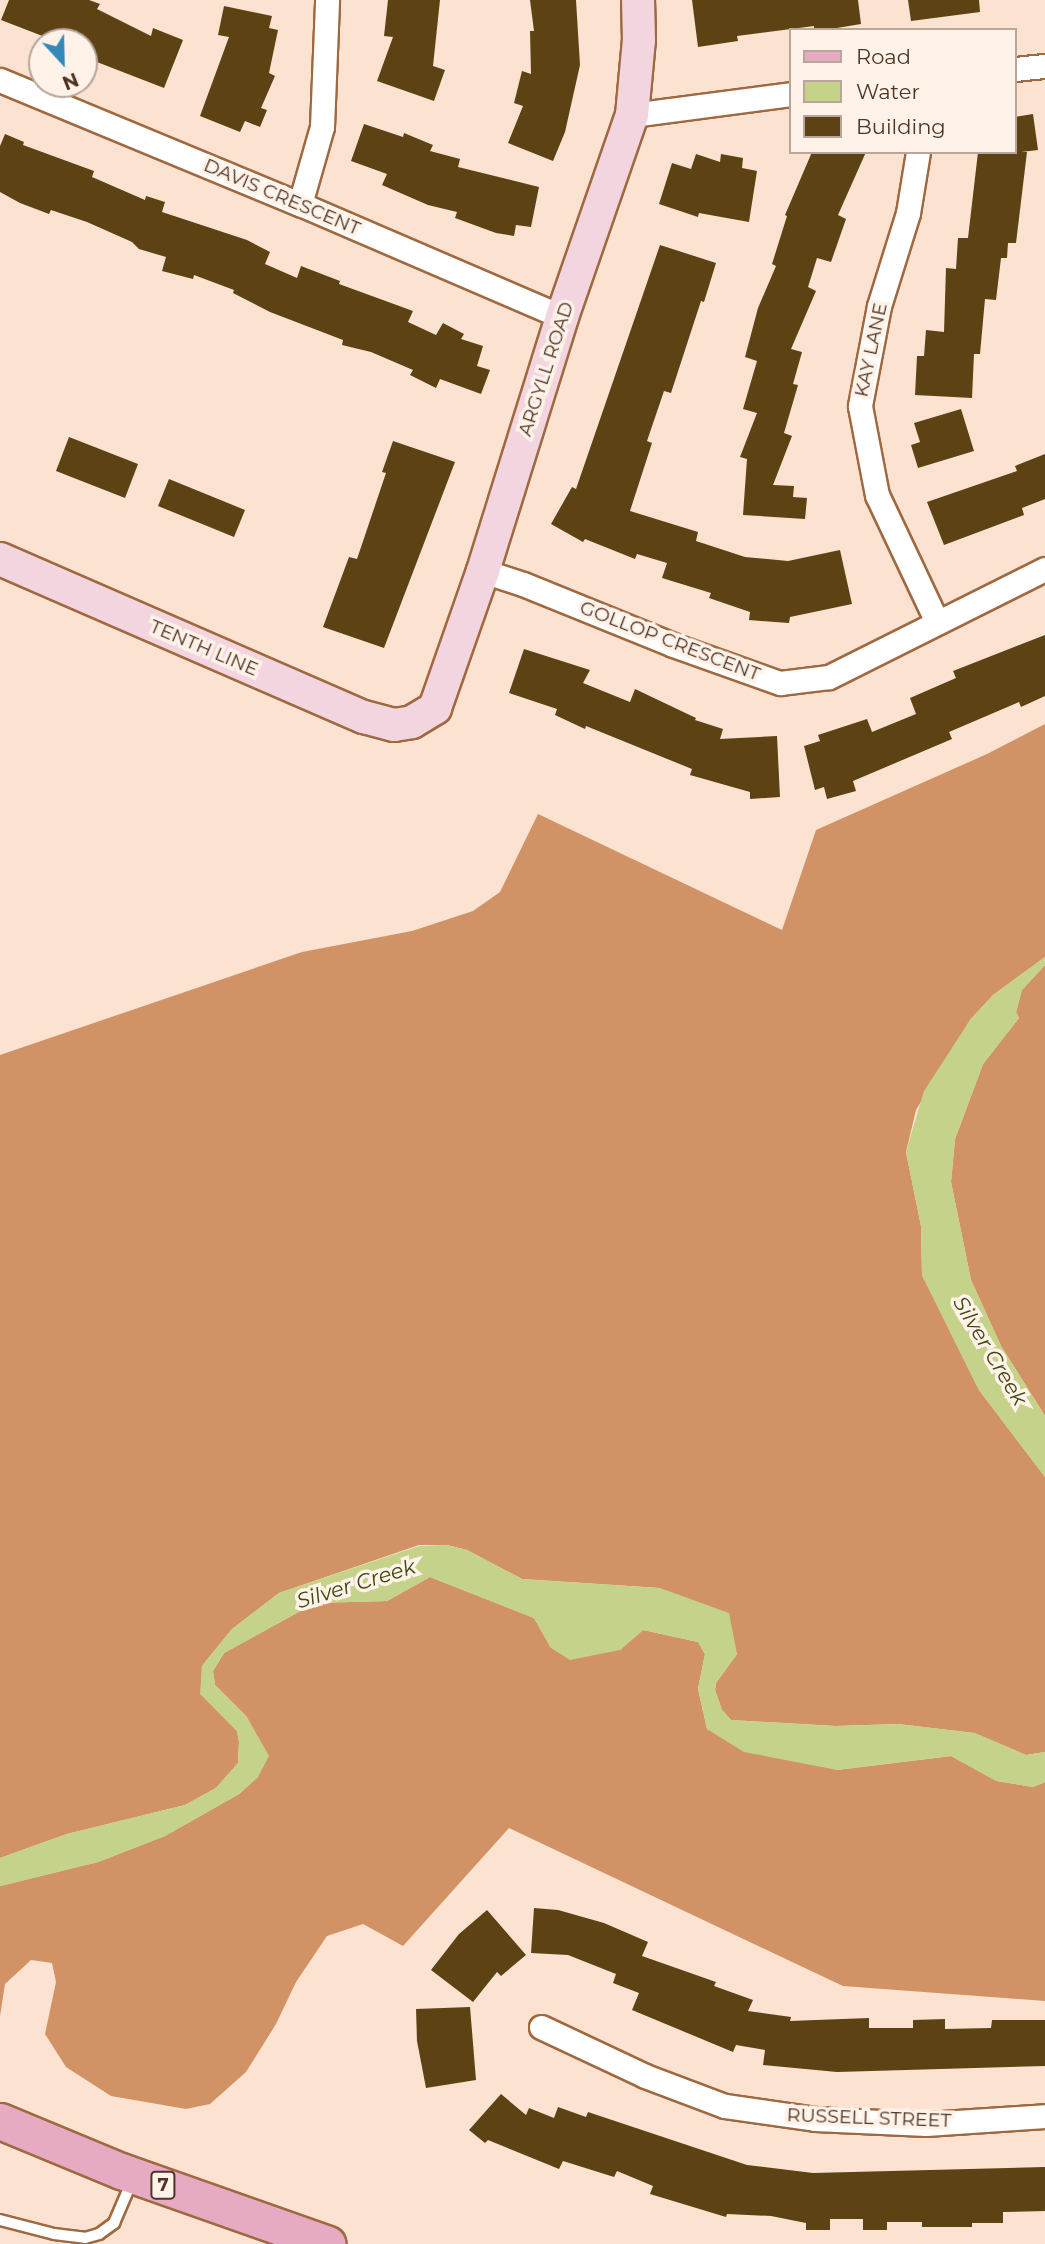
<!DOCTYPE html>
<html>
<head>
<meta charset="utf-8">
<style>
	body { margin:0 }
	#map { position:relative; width:1045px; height:2244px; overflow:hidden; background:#fbe2d1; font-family:Montserrat,sans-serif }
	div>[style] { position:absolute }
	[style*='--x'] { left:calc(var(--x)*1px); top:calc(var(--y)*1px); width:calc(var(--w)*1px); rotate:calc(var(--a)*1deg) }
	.forest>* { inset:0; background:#d19365 }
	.water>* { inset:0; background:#c5d289 }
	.building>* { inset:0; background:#5d4214 }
	.roads { filter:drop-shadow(2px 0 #9f6940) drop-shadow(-2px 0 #9f6940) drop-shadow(0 2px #9f6940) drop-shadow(0 -2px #9f6940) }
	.lane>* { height:10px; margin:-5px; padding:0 5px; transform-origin:5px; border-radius:5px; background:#fff }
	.street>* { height:23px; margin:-11.5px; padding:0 11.5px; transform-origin:11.5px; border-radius:11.5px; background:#fff }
	.secondary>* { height:32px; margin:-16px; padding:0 16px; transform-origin:16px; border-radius:16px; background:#f3d5e0 }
	.primary>* { height:35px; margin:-17.5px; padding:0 17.5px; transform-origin:17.5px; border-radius:17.5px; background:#e6abc2 }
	span { translate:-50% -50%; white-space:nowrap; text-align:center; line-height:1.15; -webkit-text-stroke:7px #fff2e9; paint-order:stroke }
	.shield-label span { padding:2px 5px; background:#fff2e9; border:2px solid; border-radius:5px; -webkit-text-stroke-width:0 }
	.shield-label { font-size:18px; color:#4d3524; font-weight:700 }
	.street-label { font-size:19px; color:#4d3524 }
	.water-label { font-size:21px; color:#404710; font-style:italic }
	.legend { position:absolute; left:789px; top:28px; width:228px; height:126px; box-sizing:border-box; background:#fff2e9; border:2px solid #b8a69a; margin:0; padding:9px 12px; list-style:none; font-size:21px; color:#4d3524 }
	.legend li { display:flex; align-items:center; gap:14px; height:35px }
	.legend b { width:35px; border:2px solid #b8a69a }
	.north { position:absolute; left:28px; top:28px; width:70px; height:70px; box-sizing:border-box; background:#fff2e9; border:2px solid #b8a69a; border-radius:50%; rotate:158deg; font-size:19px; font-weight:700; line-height:28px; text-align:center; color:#4d3524 }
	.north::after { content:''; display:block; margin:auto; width:24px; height:32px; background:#3288b7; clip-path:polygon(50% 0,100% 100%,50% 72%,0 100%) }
</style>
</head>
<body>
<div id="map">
	<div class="forest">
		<i style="clip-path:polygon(1045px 724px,1045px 957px,993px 995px,970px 1020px,916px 1110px,906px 1152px,921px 1226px,922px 1275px,979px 1390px,1045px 1477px,1045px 1752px,1026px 1755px,974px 1733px,898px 1724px,836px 1726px,731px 1720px,722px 1710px,715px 1690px,716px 1683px,737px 1654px,660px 1588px,522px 1579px,467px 1550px,447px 1545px,419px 1545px,279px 1593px,232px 1629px,202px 1666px,201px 1694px,237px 1731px,239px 1742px,238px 1763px,216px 1788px,185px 1805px,67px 1834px,0 1858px,0 1055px,302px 952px,412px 931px,473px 911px,500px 892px,538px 814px,782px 930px,816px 830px,987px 754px)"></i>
		<i style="clip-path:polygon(1045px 965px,1045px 1416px,1001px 1346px,971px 1280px,951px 1182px,955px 1139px,983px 1064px,1019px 1018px,1016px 1012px,1022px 990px)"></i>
		<i style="clip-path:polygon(430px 1577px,534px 1618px,551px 1648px,620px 1650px,643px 1630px,698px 1642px,705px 1654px,698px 1689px,707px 1729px,837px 1770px,951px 1756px,997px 1781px,1033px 1787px,1045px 1782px,1045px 2001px,843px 1986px,509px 1828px,403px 1946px,363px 1924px,327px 1936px,296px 1982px,276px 2024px,246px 2072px,210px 2104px,186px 2109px,111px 2096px,66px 2067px,45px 2034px,56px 1982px,52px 1963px,31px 1960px,5px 1984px,0 2016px,0 1886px,98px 1862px,165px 1836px,239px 1794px,258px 1777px,247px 1717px,215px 1685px,213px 1671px,224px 1653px,315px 1603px,387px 1601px)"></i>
	</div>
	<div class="water">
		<i style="clip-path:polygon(1045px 957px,1045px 965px,1022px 990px,1016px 1012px,1019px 1018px,983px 1064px,955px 1139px,951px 1182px,971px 1280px,1001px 1346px,1045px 1416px,1045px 1477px,979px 1390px,922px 1275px,921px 1226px,906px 1152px,924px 1091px,970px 1020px,993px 995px)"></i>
		<i style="clip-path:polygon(419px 1546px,447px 1545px,467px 1550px,522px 1579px,660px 1588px,729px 1613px,737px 1654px,716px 1683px,715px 1690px,722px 1710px,731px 1720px,836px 1726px,898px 1724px,975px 1733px,1026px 1755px,1045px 1752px,1045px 1782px,1033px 1787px,996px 1781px,951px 1756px,837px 1770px,744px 1752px,707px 1729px,698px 1689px,705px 1654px,698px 1642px,643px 1630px,620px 1650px,570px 1660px,551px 1648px,534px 1618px,430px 1577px,387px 1601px,315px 1603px,224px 1653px,213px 1671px,215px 1685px,247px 1717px,269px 1756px,258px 1777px,239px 1794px,165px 1836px,98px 1862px,0 1886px,0 1858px,67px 1834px,185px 1805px,216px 1788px,238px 1763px,239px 1742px,237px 1731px,200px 1694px,202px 1666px,232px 1629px,279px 1593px)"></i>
	</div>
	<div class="building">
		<i style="clip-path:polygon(9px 0,89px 0,100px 4px,97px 9px,151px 36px,153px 28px,183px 40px,164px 88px,84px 57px,84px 42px,58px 42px,1px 20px)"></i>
		<i style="clip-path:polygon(388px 0,440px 0,433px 66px,445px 70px,434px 101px,377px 81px,393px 37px,384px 36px)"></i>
		<i style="clip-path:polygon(530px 0,576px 0,580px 65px,565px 132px,553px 161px,508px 143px,523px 106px,514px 103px,522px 71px,531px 74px,530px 31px,534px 31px)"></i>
		<i style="clip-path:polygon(692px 0,858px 0,861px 24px,825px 30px,814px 30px,814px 26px,737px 36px,738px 41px,698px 47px)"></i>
		<i style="clip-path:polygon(908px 0,979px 0,980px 12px,911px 21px)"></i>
		<i style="clip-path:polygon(224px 6px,272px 16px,269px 28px,278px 30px,269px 73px,275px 76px,261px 108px,267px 110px,260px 127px,245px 121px,240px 132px,200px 116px,229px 37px,218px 35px)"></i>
		<i style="clip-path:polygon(1033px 114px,1038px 150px,1021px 152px,1027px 152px,1016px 243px,1008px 243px,1007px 258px,1001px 258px,996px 300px,985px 299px,980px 354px,974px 354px,972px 398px,915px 395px,917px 356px,924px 356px,926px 330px,944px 332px,946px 268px,956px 269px,958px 238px,968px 238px,978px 152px,1015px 152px,1015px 117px)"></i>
		<i style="clip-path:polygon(364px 124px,403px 137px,404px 133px,433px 145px,430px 151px,460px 159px,458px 167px,539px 187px,531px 227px,516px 225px,514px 236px,496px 233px,455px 218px,457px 212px,428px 205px,382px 185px,387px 174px,351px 161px)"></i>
		<i style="clip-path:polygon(5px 134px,24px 142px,23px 145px,94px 171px,92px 177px,145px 200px,146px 196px,165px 202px,162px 212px,247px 240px,270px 252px,265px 264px,297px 278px,301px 266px,340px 281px,339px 284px,413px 311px,408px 322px,436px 335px,443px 323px,464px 334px,461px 339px,483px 346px,477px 366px,490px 370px,481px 394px,440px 379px,436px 388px,410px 375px,413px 370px,371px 352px,342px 345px,343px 340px,270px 312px,233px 293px,234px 290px,194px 275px,193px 279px,162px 271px,166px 257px,139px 249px,132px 242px,87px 222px,51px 210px,49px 214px,20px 203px,0 192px,0 146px)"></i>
		<i style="clip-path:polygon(812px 152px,866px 152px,838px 215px,846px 219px,831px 262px,817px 258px,808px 287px,816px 291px,791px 349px,802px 352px,793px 384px,798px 385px,784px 433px,792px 436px,773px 485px,794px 486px,793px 497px,807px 498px,805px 519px,743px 515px,747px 459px,740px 457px,757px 413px,743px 409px,757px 361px,745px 357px,758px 308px,776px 266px,772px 264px,787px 216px,785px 215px)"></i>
		<i style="clip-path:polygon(696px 154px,720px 162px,721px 154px,743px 158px,742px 168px,757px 171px,749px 222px,699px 213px,698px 217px,659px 204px,672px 163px,691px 169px)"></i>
		<i style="clip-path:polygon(660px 245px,716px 263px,704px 302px,701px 301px,671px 393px,664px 391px,647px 441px,652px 443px,630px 511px,698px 532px,696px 541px,745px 557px,788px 561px,840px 550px,852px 604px,790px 617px,789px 623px,749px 620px,750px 612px,709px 598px,711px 593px,662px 578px,667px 563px,637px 554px,635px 559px,585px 539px,583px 542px,551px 524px,572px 487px,576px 489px)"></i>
		<i style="clip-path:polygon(961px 409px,974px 451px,918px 468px,911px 445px,920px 442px,914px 423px)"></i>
		<i style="clip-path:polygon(69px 437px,138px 464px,125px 498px,56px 471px)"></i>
		<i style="clip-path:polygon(393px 441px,455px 462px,384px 648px,323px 627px,349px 557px,357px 559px,386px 473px,382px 472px)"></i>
		<i style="clip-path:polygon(1045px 454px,1045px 499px,1022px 508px,1024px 515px,944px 545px,927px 502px,1017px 471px,1015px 466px)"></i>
		<i style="clip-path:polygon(169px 479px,245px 510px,234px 537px,158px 506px)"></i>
		<i style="clip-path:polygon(1045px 635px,1045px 696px,1021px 707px,1019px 702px,949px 732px,952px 739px,853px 781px,856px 791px,827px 799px,824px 787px,815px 790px,804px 746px,820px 741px,818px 735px,867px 719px,872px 732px,916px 714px,910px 698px,956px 678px,953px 671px)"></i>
		<i style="clip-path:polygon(524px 649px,590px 670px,583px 683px,630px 702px,635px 689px,696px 718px,695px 720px,723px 729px,720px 739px,777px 736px,780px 797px,750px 799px,750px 792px,690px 775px,692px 769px,586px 726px,585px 729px,555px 715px,557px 709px,509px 693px)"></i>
		<i style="clip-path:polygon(534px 1908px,558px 1910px,604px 1923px,648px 1942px,642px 1956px,716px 1982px,714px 1986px,753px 2000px,748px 2011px,791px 2017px,790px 2021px,869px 2018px,869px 2028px,913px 2028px,913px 2020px,945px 2019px,945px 2029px,991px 2028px,992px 2020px,1045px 2020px,1045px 2066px,837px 2072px,763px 2065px,765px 2050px,736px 2045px,733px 2052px,632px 2010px,639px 1993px,613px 1983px,616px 1974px,568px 1955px,531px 1953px)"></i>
		<i style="clip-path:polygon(487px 1910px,526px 1955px,501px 1976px,497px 1972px,473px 2002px,431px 1970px,459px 1934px)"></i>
		<i style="clip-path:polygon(470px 2007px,476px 2080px,426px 2088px,417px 2041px,416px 2009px)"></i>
		<i style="clip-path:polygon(501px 2094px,526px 2115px,529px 2108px,554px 2118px,558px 2107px,586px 2117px,588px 2112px,747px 2165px,813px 2173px,1045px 2167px,1045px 2211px,1003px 2212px,1003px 2223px,972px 2223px,972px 2227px,922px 2227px,922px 2222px,887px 2222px,887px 2230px,863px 2230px,863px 2219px,830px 2219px,830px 2230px,806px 2230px,806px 2223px,771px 2216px,727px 2214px,726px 2217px,650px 2194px,653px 2186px,617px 2171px,614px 2177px,563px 2161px,559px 2169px,488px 2140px,485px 2143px,469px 2130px)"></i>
	</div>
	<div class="roads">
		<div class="lane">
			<i style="--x:0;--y:2220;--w:56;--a:14.5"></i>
			<i style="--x:54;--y:2234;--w:31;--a:7"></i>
			<i style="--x:85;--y:2238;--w:15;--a:-16"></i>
			<i style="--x:99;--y:2234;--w:19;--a:-36"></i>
			<i style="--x:114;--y:2223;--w:46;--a:-66.8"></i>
		</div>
		<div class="street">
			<i style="--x:1015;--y:69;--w:30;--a:-6"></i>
			<i style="--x:0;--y:80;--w:325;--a:22.5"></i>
			<i style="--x:300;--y:204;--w:285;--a:23.3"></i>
			<i style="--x:632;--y:115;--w:160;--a:-7.5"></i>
			<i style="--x:918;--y:152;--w:62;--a:99.3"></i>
			<i style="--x:908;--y:213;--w:97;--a:107.3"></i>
			<i style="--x:879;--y:306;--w:102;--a:100.8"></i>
			<i style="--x:860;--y:406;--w:91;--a:79.2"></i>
			<i style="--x:877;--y:495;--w:140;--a:64.7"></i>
			<i style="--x:300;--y:204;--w:80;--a:-74.1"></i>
			<i style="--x:322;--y:127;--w:127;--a:-87.7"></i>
			<i style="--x:483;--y:571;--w:42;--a:18"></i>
			<i style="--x:523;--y:584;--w:162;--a:22.1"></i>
			<i style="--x:673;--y:645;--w:114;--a:19.6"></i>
			<i style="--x:780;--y:683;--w:49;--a:-7"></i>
			<i style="--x:829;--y:677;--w:241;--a:-26.6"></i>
			<i style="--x:541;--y:2027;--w:115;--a:25.2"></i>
			<i style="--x:645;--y:2076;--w:85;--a:20.6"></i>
			<i style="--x:725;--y:2106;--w:91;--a:8.2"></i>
			<i style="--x:815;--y:2119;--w:111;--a:2.6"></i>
			<i style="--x:926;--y:2124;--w:119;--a:-3.8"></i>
		</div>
		<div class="secondary">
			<i style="--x:0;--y:559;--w:397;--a:23.5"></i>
			<i style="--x:364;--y:717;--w:31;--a:15"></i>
			<i style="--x:394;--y:725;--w:18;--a:-9"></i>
			<i style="--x:412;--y:722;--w:27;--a:-31"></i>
			<i style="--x:435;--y:708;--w:145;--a:-70.7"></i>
			<i style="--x:483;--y:571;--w:266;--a:-72.7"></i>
			<i style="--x:562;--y:317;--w:214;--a:-70.9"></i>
			<i style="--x:632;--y:115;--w:75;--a:-84.7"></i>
			<i style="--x:639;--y:40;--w:40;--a:-91.4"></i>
		</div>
		<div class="primary">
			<i style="--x:0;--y:2121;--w:131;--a:22.5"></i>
			<i style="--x:121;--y:2171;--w:219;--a:19.4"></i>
		</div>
	</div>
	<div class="shield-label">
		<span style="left:163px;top:2185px">7</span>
	</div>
	<div class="street-label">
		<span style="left:282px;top:197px;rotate:23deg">DAVIS CRESCENT</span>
		<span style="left:871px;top:350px;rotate:-78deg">KAY LANE</span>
		<span style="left:546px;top:369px;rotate:-72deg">ARGYLL ROAD</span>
		<span style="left:670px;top:641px;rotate:21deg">GOLLOP CRESCENT</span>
		<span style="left:204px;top:648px;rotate:23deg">TENTH LINE</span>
		<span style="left:869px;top:2118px;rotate:2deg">RUSSELL STREET</span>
	</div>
	<div class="water-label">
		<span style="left:990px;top:1351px;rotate:59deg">Silver Creek</span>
		<span style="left:356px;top:1584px;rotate:-17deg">Silver Creek</span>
	</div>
	<ul class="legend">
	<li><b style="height:9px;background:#e6abc2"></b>Road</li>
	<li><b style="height:19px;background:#c5d289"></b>Water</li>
	<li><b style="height:19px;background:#5d4214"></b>Building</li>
	</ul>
	<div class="north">N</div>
</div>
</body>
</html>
